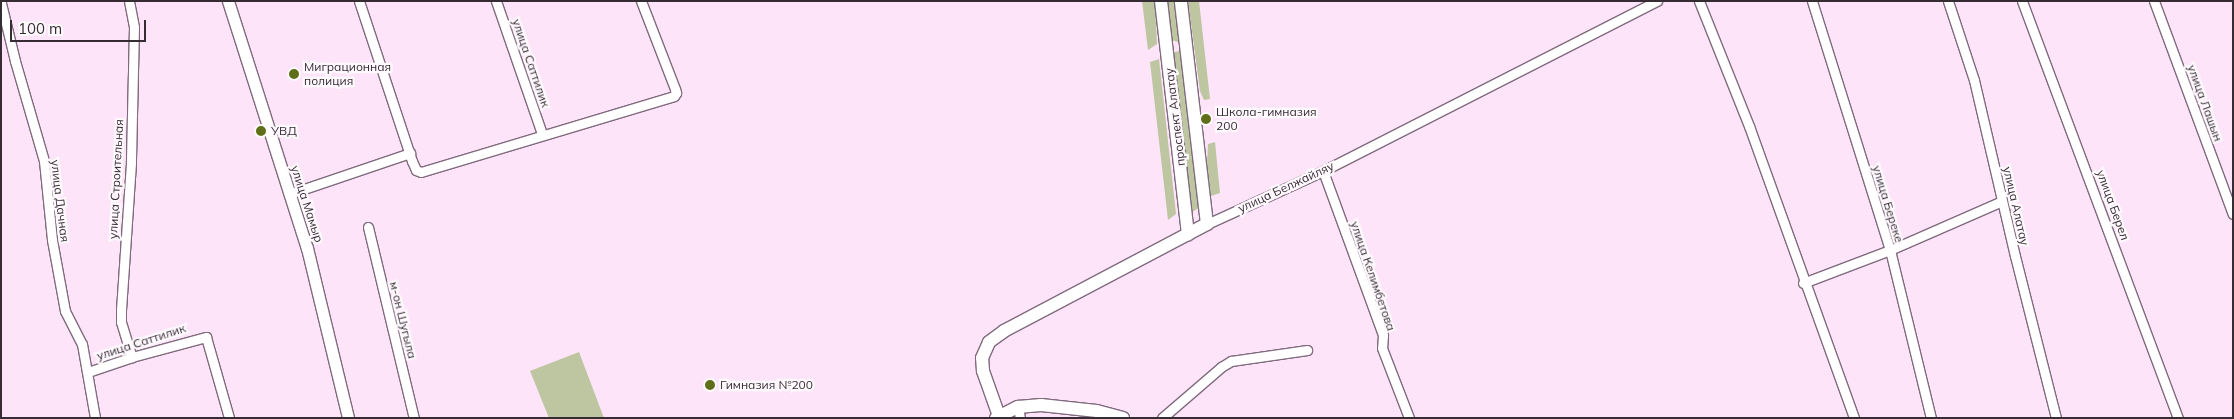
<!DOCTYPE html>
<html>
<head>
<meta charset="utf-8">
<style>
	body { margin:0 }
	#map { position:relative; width:2234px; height:419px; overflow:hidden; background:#fde4f9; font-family:Mulish,sans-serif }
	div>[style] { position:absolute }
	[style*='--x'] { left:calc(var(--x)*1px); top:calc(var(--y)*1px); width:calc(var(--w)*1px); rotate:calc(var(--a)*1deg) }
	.green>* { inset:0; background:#bdc6a0 }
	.roads { filter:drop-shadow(1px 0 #806a7d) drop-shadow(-1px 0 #806a7d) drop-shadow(0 1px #806a7d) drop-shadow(0 -1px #806a7d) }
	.minor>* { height:9px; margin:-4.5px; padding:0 4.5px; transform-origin:4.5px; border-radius:4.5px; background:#fff }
	.tertiary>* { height:11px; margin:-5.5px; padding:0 5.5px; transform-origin:5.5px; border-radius:5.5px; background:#fff }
	.secondary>* { height:12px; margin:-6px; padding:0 6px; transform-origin:6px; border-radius:6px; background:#fff }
	.dots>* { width:14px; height:14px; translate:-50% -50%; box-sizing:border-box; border:2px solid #fef9fd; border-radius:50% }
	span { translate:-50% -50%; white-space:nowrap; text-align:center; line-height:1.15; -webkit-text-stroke:4.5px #fef9fd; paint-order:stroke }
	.street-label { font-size:12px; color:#362c34 }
	.poi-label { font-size:12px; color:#362c34 }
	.left { translate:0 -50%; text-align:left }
	.frame { position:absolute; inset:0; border:2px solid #362c34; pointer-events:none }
	.scale { position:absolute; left:10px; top:20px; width:136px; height:22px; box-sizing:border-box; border:2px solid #362c34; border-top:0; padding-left:6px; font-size:15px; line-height:18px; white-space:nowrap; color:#362c34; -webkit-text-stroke:4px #fef9fd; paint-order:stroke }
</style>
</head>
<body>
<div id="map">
	<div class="green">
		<i style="clip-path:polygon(1142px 1px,1155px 1px,1157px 44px,1148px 50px)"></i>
		<i style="clip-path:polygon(1166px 1px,1176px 1px,1181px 39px,1178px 42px,1171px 40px)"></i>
		<i style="clip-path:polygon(1188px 1px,1199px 1px,1210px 99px,1204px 100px,1200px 91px)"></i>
		<i style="clip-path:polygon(1180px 51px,1182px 54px,1199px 208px,1190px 213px,1173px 55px,1174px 52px)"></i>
		<i style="clip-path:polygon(1159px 59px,1176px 214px,1168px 220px,1150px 62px)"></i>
		<i style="clip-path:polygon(1215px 142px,1220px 193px,1211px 196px,1207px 164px,1208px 144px)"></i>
		<i style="clip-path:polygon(579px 352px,604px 418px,549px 418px,530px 371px)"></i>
	</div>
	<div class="roads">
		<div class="minor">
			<i style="--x:129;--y:1;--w:26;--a:79"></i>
			<i style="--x:134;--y:27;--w:136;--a:91.3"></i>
			<i style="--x:131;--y:163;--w:147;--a:93.9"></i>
			<i style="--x:121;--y:310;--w:12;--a:90"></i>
			<i style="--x:121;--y:322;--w:37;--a:73"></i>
			<i style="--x:359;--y:1;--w:169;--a:71.7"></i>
			<i style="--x:412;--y:161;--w:10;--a:66"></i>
			<i style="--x:416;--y:170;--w:5;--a:22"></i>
			<i style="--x:421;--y:172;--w:264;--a:-16.7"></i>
			<i style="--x:674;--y:96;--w:4;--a:-56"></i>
			<i style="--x:676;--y:93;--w:4;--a:-104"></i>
			<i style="--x:675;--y:89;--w:94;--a:-111.1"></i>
			<i style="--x:496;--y:1;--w:141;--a:70.9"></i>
			<i style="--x:1699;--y:1;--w:135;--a:68.2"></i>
			<i style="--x:1749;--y:126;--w:310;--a:70.2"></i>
			<i style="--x:1812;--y:1;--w:261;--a:72.6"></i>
			<i style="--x:1890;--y:250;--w:173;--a:76.3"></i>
			<i style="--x:1948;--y:1;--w:83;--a:71.8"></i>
			<i style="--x:1974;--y:80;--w:181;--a:76.9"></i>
			<i style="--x:2015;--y:256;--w:167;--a:75.8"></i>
			<i style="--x:2022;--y:1;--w:445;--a:69.5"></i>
			<i style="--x:2154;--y:1;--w:227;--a:69.7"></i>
			<i style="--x:1;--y:3;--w:60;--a:76.4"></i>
			<i style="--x:15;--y:61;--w:104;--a:73.8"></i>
			<i style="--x:44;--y:161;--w:79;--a:84.2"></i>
			<i style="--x:52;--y:240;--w:72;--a:79.6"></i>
			<i style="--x:65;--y:311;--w:37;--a:63"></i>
			<i style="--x:82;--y:344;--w:75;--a:80"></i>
			<i style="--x:1323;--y:171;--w:175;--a:69.9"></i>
			<i style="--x:1383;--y:335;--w:13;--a:94"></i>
			<i style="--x:1382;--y:348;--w:75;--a:68.9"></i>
			<i style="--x:289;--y:194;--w:128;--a:-18.7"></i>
			<i style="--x:1207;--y:224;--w:128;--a:-24.6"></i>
			<i style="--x:1323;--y:171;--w:375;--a:-27"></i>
			<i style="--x:368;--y:227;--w:196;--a:76.5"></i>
			<i style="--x:1803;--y:283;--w:93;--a:-20.8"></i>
			<i style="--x:1890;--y:250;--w:122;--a:-23.6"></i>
			<i style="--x:88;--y:372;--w:46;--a:-18.8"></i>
			<i style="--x:132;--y:357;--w:77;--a:-15.1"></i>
			<i style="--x:206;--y:337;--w:84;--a:74.1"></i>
			<i style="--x:1018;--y:407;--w:11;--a:80"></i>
			<i style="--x:1162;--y:418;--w:78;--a:-40.8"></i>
			<i style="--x:1221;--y:367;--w:12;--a:-31"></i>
			<i style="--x:1231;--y:361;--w:77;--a:-8.2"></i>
		</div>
		<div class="tertiary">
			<i style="--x:228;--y:1;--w:259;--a:72.3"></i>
			<i style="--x:307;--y:248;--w:175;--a:76.4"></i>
		</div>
		<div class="secondary">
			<i style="--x:1161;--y:1;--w:235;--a:83.4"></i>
			<i style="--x:999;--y:416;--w:48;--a:-109.6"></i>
			<i style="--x:983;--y:371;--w:13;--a:-94"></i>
			<i style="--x:982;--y:358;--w:17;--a:-66"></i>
			<i style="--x:989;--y:342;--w:19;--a:-36"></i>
			<i style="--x:1004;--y:331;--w:229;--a:-27.8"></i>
			<i style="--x:1207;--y:224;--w:225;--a:-96.7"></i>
			<i style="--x:996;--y:418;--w:25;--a:-27"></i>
			<i style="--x:1018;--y:407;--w:23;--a:-5"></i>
			<i style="--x:1041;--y:405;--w:56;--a:6.1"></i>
			<i style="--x:1097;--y:411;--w:27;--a:15"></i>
		</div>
	</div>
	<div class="dots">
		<i style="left:294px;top:74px;background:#5f6e19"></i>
		<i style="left:1206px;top:119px;background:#5f6e19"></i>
		<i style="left:261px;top:131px;background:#5f6e19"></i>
		<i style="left:710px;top:385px;background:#5f6e19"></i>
	</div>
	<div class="street-label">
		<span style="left:531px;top:63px;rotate:71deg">улица Саттилик</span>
		<span style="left:2205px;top:103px;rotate:70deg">улица Лашын</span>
		<span style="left:1175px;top:117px;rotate:-97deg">проспект Алатау</span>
		<span style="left:116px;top:179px;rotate:-87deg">улица Строительная</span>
		<span style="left:1286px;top:187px;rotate:-25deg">улица Белжайляу</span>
		<span style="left:60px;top:201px;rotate:83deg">улица Дачная</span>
		<span style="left:307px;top:204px;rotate:72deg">улица Мамыр</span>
		<span style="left:1888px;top:204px;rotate:73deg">улица Береке</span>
		<span style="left:2113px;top:205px;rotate:70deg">улица Берел</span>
		<span style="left:2016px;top:206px;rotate:77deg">улица Алатау</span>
		<span style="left:1373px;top:276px;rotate:71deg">улица Келимбетова</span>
		<span style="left:403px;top:320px;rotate:76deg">м-он Шугыла</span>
		<span style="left:141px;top:342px;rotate:-18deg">улица Саттилик</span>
	</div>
	<div class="poi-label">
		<span class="left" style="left:304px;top:74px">Миграционная<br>полиция</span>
		<span class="left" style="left:1216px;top:119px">Школа-гимназия<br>200</span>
		<span class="left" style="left:271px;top:131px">УВД</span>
		<span class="left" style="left:720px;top:385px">Гимназия №200</span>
	</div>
	<div class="frame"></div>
	<div class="scale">100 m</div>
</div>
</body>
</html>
